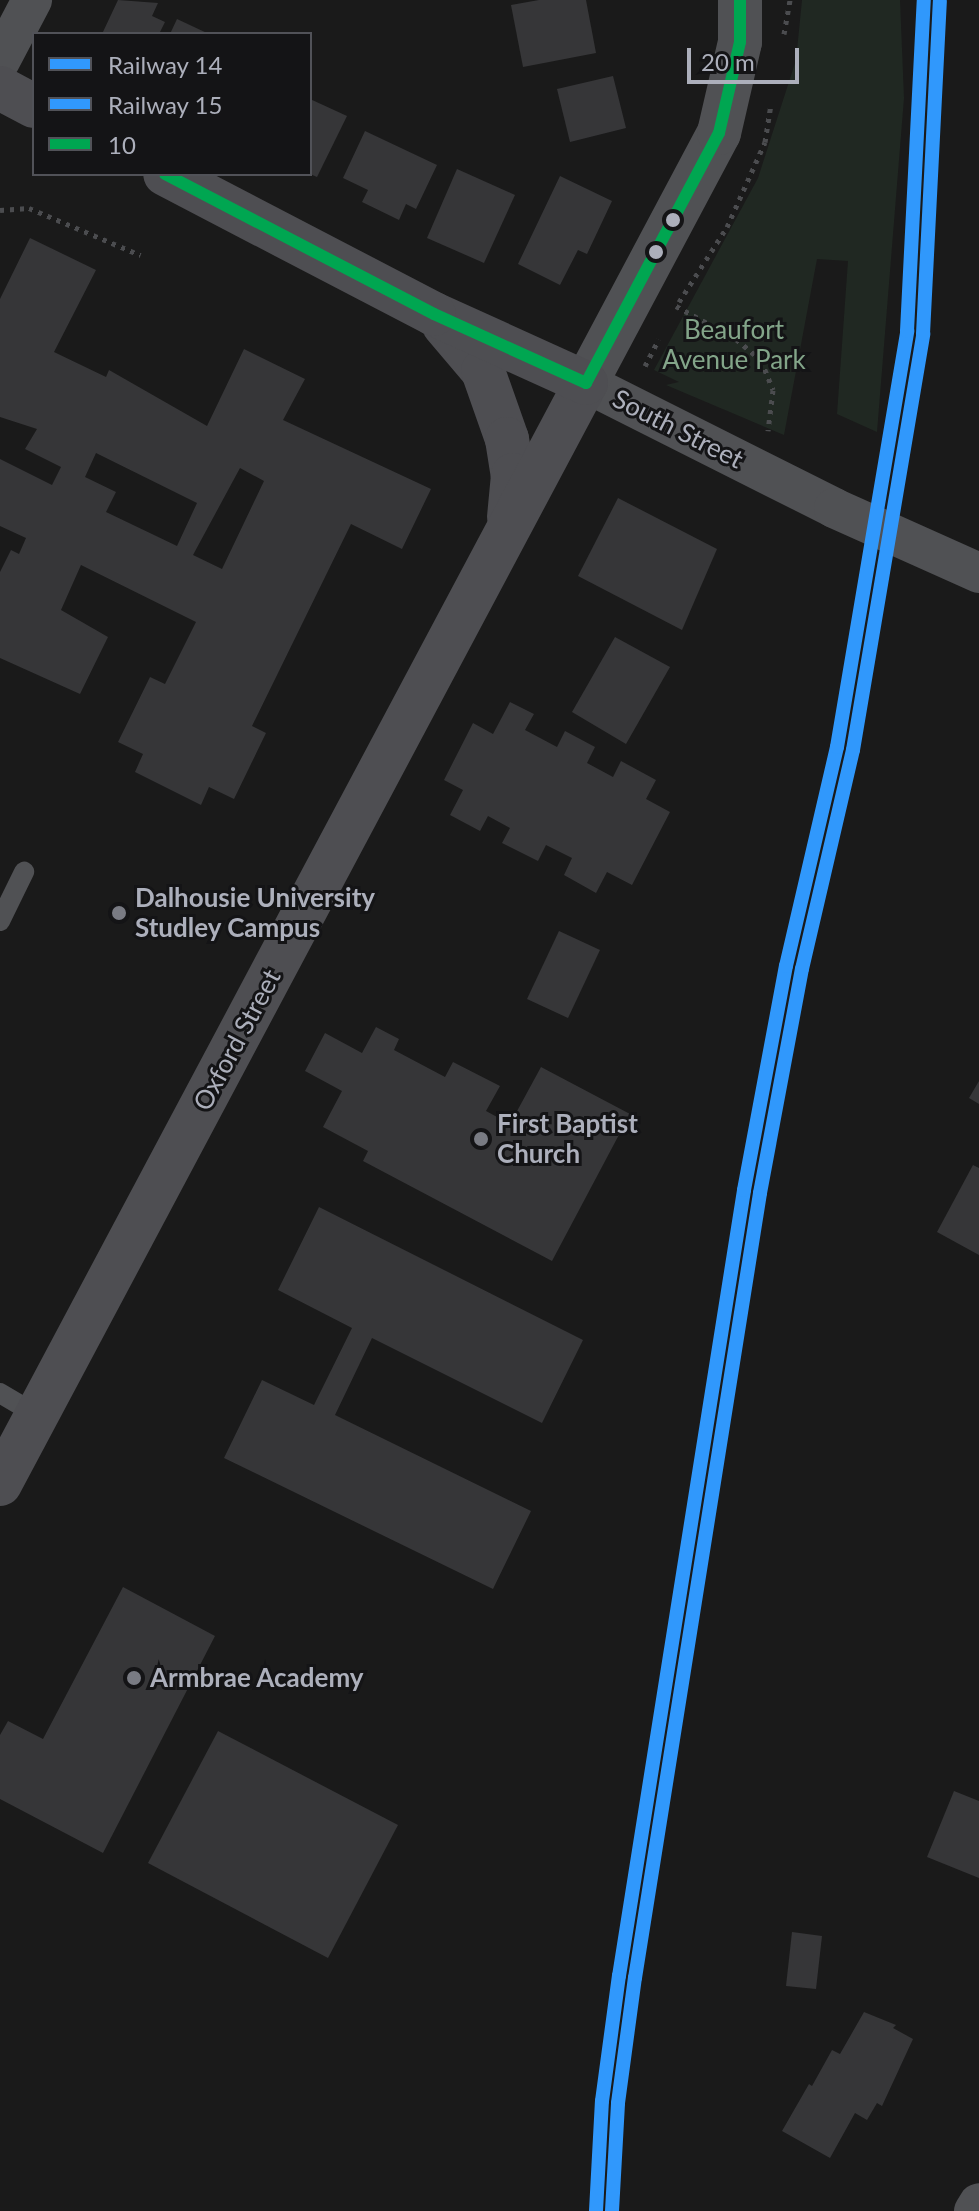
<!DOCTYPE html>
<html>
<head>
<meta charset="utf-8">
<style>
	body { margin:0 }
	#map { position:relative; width:979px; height:2211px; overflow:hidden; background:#1a1a1a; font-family:Lato,sans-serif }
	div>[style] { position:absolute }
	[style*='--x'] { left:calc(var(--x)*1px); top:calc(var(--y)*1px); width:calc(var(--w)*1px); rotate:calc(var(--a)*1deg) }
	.green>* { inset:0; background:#202822 }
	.building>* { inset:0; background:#363638 }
	.path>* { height:5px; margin-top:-2.5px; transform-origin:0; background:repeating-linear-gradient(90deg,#4b4c4f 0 4px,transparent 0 10px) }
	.service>* { height:20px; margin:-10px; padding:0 10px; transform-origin:10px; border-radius:10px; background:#505154 }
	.minor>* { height:40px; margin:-20px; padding:0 20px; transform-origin:20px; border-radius:20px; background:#505154 }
	.tertiary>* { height:44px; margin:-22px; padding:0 22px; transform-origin:22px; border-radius:22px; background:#505154 }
	.secondary>* { height:44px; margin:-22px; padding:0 22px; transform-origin:22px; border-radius:22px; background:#4e4e52 }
	.bus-1>* { height:12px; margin:-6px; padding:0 6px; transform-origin:6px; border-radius:6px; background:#00a651 }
	.rail-1>* { height:14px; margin:-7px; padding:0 7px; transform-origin:7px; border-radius:7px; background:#3098fc }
	.rail-2>* { height:14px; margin:-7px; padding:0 7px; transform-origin:7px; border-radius:7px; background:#3098fc }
	.dots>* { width:22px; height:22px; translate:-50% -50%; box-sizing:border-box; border:4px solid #141416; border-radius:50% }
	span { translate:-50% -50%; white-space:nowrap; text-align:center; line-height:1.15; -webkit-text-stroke:6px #141416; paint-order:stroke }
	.park-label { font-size:26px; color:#83a589 }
	.street-label { font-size:26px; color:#acafbb }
	.poi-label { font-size:26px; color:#acafbb; font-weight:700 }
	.left { translate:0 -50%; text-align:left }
	.legend { position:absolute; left:32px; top:32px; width:280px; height:144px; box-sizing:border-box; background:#141416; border:2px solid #515258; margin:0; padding:10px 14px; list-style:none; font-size:24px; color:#acafbb }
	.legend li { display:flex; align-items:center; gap:16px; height:40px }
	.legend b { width:40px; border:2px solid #515258 }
	.scale { position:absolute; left:687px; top:48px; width:112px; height:36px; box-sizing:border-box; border:4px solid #acafbb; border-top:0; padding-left:10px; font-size:24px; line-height:28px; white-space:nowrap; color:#acafbb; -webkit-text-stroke:6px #141416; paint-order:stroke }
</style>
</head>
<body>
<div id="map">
	<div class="green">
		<i style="clip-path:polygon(802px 0,900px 0,904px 98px,877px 432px,837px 414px,848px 261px,817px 259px,784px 435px,666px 385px,679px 382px,654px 370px,758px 178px,796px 60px)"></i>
	</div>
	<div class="building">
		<i style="clip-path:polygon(118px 0,158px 3px,152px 16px,165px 22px,159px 34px,102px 34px)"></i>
		<i style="clip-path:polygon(539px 0,586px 0,596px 53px,523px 67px,511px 5px)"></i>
		<i style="clip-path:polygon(177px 19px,209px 34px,170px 34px)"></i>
		<i style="clip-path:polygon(613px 76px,626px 128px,570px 142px,557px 89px)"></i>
		<i style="clip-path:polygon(310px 99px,347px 116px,317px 177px,310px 174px)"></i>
		<i style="clip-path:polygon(365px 131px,437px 165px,416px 209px,406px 204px,399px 220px,362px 202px,368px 190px,343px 178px)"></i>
		<i style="clip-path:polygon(457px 169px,515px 195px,484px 263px,427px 238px)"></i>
		<i style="clip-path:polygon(560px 176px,612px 201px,587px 254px,578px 250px,560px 285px,518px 264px)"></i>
		<i style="clip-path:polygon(evenodd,30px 238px,96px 270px,54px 352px,106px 377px,109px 370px,207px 426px,244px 349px,305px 379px,283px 420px,431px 489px,402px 549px,351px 524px,252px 726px,266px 733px,234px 799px,209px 787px,201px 805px,135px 772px,143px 754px,118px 742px,150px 677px,165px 684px,196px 622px,81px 565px,61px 610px,108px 637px,80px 694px,0 658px,0 572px,11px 550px,19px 554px,26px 538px,0 526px,0 459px,52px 485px,61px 467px,25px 449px,37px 429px,0 417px,0 299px,30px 238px,96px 453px,197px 503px,177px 546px,106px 512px,116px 492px,85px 477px,96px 453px,30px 238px,240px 468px,264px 481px,222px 569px,193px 555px,240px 468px)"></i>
		<i style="clip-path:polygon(618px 498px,717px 549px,682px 630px,578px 576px)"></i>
		<i style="clip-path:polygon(615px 637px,670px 667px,626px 744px,572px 712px)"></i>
		<i style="clip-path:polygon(510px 702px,534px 714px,525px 730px,557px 747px,565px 731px,595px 747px,587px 763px,613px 777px,621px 761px,656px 780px,646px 799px,670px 812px,632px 885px,607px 872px,596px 893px,564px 875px,572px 858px,546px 845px,538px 861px,502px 843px,510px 828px,488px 816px,480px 831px,450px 815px,463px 790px,444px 780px,473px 723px,493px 734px)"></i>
		<i style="clip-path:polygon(559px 931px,600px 950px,568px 1018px,527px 999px)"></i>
		<i style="clip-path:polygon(376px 1027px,399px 1039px,394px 1050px,445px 1077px,453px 1062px,500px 1086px,486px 1111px,510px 1124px,541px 1067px,630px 1114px,552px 1261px,363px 1161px,368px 1151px,323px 1127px,342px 1091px,305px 1071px,325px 1033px,362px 1053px)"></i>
		<i style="clip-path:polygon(979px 1081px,979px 1104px,969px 1098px)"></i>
		<i style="clip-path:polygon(973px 1165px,979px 1168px,979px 1255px,937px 1232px)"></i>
		<i style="clip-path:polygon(319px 1207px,583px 1340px,542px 1423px,372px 1338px,335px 1415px,531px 1511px,493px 1589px,224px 1458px,262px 1380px,314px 1405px,352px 1328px,278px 1290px)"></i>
		<i style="clip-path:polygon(123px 1587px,215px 1636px,103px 1853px,0 1799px,0 1735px,8px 1721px,43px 1739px)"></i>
		<i style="clip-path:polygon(218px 1731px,398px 1825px,328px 1958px,148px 1863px)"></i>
		<i style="clip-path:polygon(954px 1791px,979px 1801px,979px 1878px,927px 1857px)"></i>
		<i style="clip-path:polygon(792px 1932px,822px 1936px,816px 1989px,786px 1986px)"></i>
		<i style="clip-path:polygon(864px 2012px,896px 2025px,893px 2028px,913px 2039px,882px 2106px,877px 2103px,867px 2120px,855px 2113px,830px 2158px,782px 2131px,809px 2084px,812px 2086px,832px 2050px,840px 2054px)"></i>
	</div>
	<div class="path">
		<i style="--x:784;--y:34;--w:35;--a:-80"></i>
		<i style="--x:0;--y:210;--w:29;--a:-4"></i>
		<i style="--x:29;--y:208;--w:121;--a:22.9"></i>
		<i style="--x:679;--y:302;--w:89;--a:-57.4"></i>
		<i style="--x:727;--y:227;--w:93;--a:-65.9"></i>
		<i style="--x:765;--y:142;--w:39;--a:-81"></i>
		<i style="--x:676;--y:306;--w:68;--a:28.8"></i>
		<i style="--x:736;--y:339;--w:33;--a:40"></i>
		<i style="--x:761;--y:360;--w:32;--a:68"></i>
		<i style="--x:773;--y:390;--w:41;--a:97"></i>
		<i style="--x:645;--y:366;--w:30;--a:-63"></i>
	</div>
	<div class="service">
		<i style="--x:0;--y:921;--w:55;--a:-63.9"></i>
		<i style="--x:0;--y:1393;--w:43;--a:30.7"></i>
	</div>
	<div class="minor">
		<i style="--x:0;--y:61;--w:69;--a:-62.3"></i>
		<i style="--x:586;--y:383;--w:278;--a:26.7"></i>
		<i style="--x:834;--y:508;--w:159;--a:24.1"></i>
		<i style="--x:974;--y:2211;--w:9;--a:-58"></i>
	</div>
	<div class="tertiary">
		<i style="--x:586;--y:383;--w:283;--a:-62"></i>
		<i style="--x:719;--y:133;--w:93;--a:-77"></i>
		<i style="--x:740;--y:42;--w:42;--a:-90"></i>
	</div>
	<div class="secondary">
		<i style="--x:0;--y:88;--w:38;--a:28"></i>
		<i style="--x:444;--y:325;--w:60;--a:49.7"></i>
		<i style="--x:483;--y:371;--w:72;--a:70.6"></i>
		<i style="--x:507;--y:439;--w:36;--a:81"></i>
		<i style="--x:513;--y:475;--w:42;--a:95.4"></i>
		<i style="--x:0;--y:1484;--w:1247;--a:-61.98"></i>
		<i style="--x:586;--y:383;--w:167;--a:-155.6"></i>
		<i style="--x:434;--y:314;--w:303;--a:-152.5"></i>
	</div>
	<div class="bus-1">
		<i style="--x:165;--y:174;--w:303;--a:27.5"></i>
		<i style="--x:434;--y:314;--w:167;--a:24.4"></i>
		<i style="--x:586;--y:383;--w:283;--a:-62"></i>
		<i style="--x:719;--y:133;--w:93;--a:-77"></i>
		<i style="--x:740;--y:42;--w:42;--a:-90"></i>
	</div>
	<div class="rail-1">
		<i style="--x:596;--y:2211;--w:110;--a:-86.9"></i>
		<i style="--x:602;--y:2101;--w:126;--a:-82.3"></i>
		<i style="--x:619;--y:1976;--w:796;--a:-80.96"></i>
		<i style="--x:744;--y:1190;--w:228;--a:-79.4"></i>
		<i style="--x:786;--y:966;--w:225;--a:-76.9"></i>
		<i style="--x:837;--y:747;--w:422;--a:-80.4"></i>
		<i style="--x:907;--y:331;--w:331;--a:-87.1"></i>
	</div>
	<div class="rail-2">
		<i style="--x:612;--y:2211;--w:108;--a:-86.8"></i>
		<i style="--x:618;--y:2103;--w:126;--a:-82.3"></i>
		<i style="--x:635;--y:1978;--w:795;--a:-80.95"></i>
		<i style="--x:760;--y:1193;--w:228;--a:-79.4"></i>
		<i style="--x:802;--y:969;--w:225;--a:-76.9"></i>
		<i style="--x:853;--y:750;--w:422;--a:-80.4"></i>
		<i style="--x:923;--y:334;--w:333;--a:-87.1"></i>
	</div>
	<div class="dots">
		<i style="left:673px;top:220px;background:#acafbb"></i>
		<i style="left:656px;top:252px;background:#acafbb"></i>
		<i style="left:119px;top:913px;background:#797b83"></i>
		<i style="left:481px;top:1139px;background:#797b83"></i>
		<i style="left:134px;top:1678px;background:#797b83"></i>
	</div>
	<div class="park-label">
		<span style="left:734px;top:345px">Beaufort<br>Avenue Park</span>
	</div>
	<div class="street-label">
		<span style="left:678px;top:429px;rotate:27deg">South Street</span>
		<span style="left:237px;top:1040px;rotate:-62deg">Oxford Street</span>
	</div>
	<div class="poi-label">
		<span class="left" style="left:135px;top:913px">Dalhousie University<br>Studley Campus</span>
		<span class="left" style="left:497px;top:1139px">First Baptist<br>Church</span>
		<span class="left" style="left:150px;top:1678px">Armbrae Academy</span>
	</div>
	<ul class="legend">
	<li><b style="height:10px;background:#3098fc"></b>Railway 14</li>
	<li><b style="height:10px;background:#3098fc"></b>Railway 15</li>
	<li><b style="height:10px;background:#00a651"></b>10</li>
	</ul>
	<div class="scale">20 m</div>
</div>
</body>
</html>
